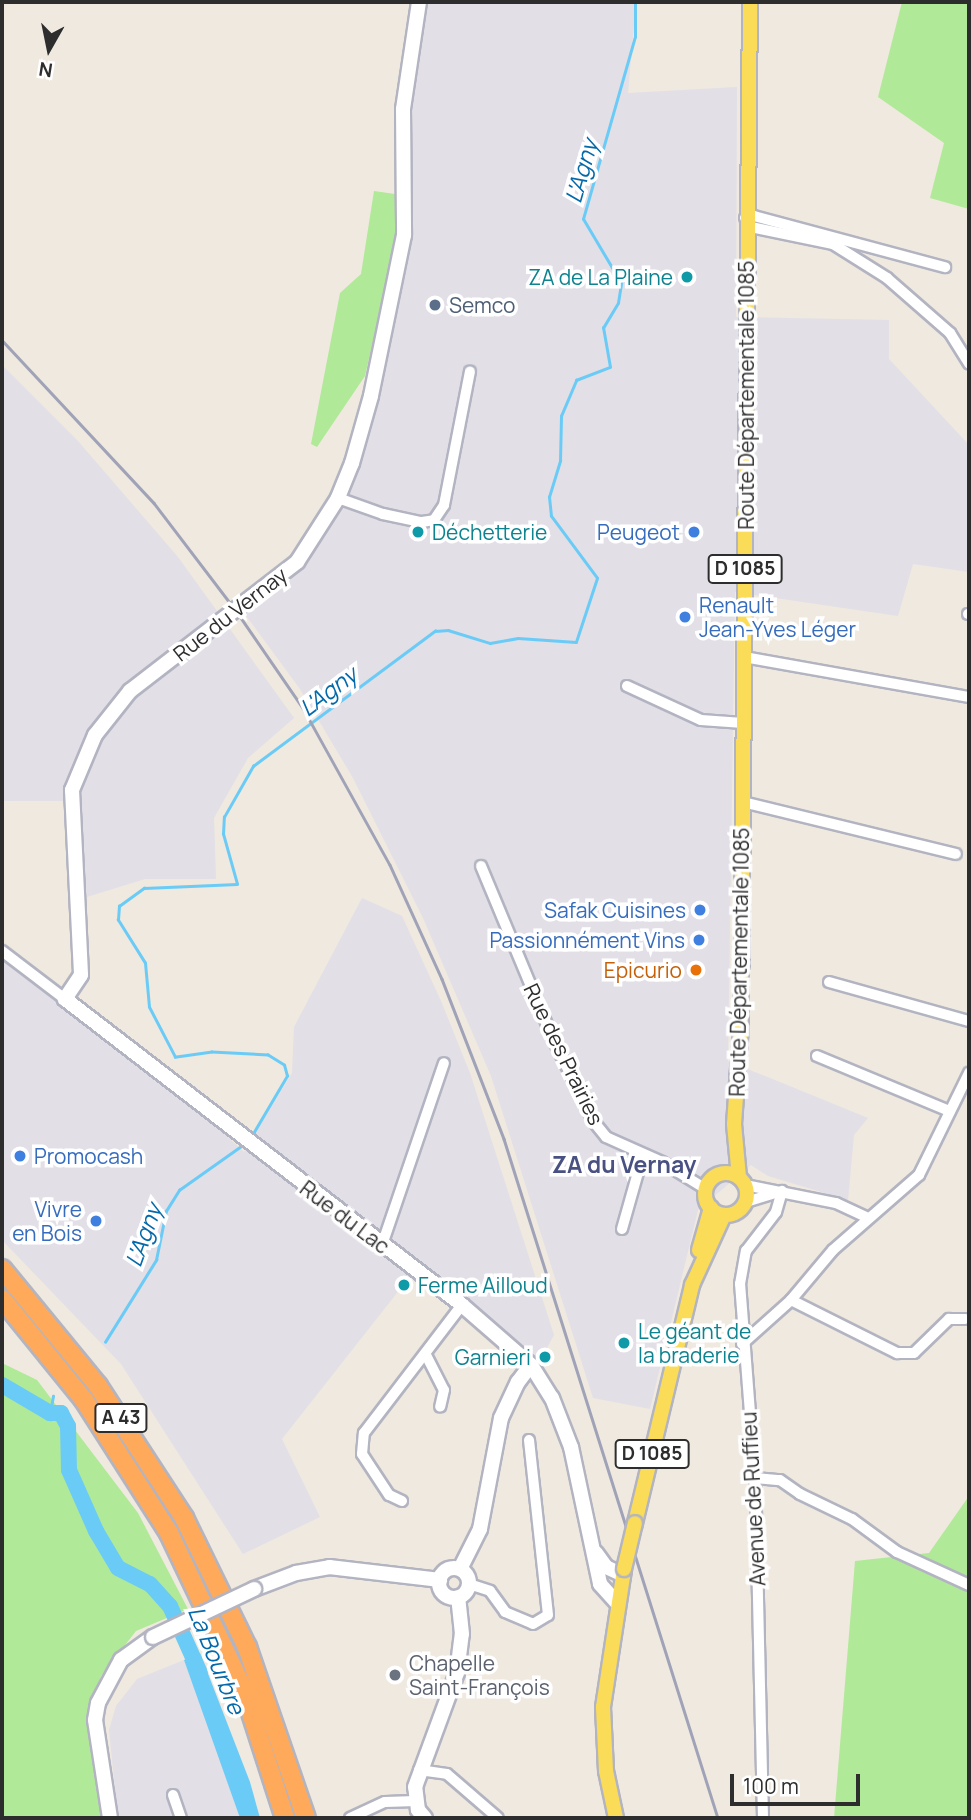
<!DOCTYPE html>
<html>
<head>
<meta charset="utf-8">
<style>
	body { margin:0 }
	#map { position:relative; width:971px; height:1820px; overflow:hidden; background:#efe9df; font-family:Manrope,sans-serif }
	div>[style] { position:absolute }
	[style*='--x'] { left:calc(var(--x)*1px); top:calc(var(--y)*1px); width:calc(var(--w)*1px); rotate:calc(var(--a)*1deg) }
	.industrial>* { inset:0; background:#e2dfe7 }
	.green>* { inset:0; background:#b0e998 }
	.water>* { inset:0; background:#6bcbf7 }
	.stream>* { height:2.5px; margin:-1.25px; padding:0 1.25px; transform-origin:1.25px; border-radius:1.25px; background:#6bcbf7 }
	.river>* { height:16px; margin:-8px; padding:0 8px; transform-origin:8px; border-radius:8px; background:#6bcbf7 }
	.roads { filter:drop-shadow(2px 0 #b3b4c1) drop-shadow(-2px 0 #b3b4c1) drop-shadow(0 2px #b3b4c1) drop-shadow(0 -2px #b3b4c1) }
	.street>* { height:10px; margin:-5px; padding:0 5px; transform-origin:5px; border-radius:5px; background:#fff }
	.secondary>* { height:14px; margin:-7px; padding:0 7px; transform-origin:7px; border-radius:7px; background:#fff }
	.secondary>.ring { margin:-7px; padding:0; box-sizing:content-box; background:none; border:14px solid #fff; border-radius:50% }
	.primary>* { height:14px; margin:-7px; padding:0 7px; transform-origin:7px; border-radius:7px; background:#fadc58 }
	.primary>.ring { margin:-7px; padding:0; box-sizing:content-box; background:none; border:14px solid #fadc58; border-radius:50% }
	.highway>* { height:18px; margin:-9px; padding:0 9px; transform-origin:9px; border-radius:9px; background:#ffa95a }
	.rail>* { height:2.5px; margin:-1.25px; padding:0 1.25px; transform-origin:1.25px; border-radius:1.25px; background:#a0a3b8 }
	.bridges { filter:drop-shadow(2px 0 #b3b4c1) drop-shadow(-2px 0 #b3b4c1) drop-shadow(0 2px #b3b4c1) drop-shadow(0 -2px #b3b4c1) }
	.secondary-bridge>* { height:14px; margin:-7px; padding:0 7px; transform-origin:7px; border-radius:7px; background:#fff }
	.primary-bridge>* { height:14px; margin:-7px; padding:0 7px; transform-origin:7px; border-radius:7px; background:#fadc58 }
	.dots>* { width:19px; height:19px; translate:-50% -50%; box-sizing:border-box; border:4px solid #fff; border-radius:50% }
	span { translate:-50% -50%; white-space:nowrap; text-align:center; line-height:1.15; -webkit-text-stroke:7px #fff; paint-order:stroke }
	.shield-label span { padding:2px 5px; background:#fff; border:2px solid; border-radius:5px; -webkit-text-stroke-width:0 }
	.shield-label { font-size:19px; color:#2d2d2d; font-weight:700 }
	.culture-label { font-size:21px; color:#0d838f }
	.right { translate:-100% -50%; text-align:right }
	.left { translate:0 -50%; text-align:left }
	.service-label { font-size:21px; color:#4e5e75 }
	.street-label { font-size:21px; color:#2d2d2d }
	.shop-label { font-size:21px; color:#366cbe }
	.food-label { font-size:21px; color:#c56008 }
	.worship-label { font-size:21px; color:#5b616d }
	.water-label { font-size:23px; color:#0469aa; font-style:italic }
	.neighbourhood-label { font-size:23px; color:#495182; font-weight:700 }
	.frame { position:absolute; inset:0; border:4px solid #2d2d2d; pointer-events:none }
	.north { position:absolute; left:14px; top:14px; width:70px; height:70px; -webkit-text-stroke:5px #fff; paint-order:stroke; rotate:189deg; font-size:19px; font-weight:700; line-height:28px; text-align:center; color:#2d2d2d }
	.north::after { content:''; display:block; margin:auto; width:24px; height:32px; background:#2d2d2d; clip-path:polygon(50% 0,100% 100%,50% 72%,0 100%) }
	.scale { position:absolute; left:730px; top:1774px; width:130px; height:32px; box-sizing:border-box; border:4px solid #2d2d2d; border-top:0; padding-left:9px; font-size:21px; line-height:24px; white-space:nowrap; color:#2d2d2d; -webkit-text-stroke:5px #fff; paint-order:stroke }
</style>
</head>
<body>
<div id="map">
	<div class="industrial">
		<i style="clip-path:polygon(420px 2px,636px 2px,628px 93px,737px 87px,736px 317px,889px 320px,889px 359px,969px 445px,969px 572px,913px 564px,898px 616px,735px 592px,728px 1061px,868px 1118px,854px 1135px,848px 1200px,768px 1176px,751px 1165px,698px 1210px,650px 1409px,593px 1398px,491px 1076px,423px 918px,353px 778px,300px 689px,244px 613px,293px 573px,338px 514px,363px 444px,404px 279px,406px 108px)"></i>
		<i style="clip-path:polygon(2px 365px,78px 441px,178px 557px,294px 718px,248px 758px,214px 818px,216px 879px,145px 879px,74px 901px,66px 801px,2px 801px)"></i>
		<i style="clip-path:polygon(362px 898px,402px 916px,441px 1001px,470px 1073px,554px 1335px,539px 1362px,419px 1265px,282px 1439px,320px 1517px,243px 1554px,121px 1364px,2px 1240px,2px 942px,74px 996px,244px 1152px,292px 1073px,294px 1027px)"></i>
		<i style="clip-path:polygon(184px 1660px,245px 1818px,118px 1818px,109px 1730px,116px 1706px,137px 1679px)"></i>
	</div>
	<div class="green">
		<i style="clip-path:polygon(902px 2px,969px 2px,969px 209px,930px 198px,944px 143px,878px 97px)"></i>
		<i style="clip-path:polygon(374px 191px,395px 194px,397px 237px,365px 376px,317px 447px,311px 444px,340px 293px,361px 274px)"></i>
		<i style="clip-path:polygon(2px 1363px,37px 1380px,138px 1513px,188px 1609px,136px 1631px,101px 1676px,88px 1719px,102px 1818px,2px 1818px)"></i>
		<i style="clip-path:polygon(969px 1496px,969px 1818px,834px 1818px,855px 1561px,929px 1553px)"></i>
	</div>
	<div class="water">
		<i style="clip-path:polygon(200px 1653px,250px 1782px,260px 1818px,240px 1818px,184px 1660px)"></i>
	</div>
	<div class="stream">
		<i style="--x:251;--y:1137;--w:71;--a:-59.5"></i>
		<i style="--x:287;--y:1076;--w:11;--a:-105"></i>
		<i style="--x:284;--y:1065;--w:19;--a:-148"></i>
		<i style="--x:268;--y:1055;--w:56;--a:-176.9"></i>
		<i style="--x:212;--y:1052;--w:37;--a:172"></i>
		<i style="--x:175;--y:1057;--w:56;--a:-117.5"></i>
		<i style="--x:149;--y:1007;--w:44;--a:-95.2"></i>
		<i style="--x:145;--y:963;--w:51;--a:-122.1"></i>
		<i style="--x:118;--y:920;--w:14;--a:-86"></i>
		<i style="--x:119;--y:906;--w:31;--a:-36"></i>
		<i style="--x:144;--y:888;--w:93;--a:-2.5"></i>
		<i style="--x:237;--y:884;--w:52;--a:-105.6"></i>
		<i style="--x:223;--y:834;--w:17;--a:-87"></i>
		<i style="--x:224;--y:817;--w:59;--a:-60.4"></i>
		<i style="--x:253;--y:766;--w:227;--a:-36.6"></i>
		<i style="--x:435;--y:631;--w:13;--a:-4"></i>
		<i style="--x:448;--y:630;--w:44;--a:17.2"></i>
		<i style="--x:490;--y:643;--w:28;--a:-10"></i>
		<i style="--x:518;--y:638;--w:58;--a:3.9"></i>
		<i style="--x:576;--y:642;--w:67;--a:-71.8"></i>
		<i style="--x:597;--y:578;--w:77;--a:-126.6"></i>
		<i style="--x:551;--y:516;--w:19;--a:-96"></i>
		<i style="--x:549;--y:497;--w:38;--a:-73"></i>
		<i style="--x:560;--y:461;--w:45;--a:-88.7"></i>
		<i style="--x:561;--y:416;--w:39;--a:-67"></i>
		<i style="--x:576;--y:380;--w:36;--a:-21"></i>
		<i style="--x:610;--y:367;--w:40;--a:-100"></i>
		<i style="--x:603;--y:328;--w:29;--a:-59"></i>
		<i style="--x:618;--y:303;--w:20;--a:-81"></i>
		<i style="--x:621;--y:283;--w:74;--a:-120.7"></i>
		<i style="--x:583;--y:219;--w:189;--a:-74.1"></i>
		<i style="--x:635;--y:37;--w:35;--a:-90"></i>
		<i style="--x:105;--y:1342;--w:97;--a:-58.1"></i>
		<i style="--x:156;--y:1260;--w:50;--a:-78.5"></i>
		<i style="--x:166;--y:1211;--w:25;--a:-58"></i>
		<i style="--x:179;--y:1190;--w:80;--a:-35.3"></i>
		<i style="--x:50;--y:1413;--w:17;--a:-80"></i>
	</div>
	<div class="river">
		<i style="--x:2;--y:1385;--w:56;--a:30.3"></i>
		<i style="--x:50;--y:1413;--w:11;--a:0"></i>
		<i style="--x:61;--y:1413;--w:15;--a:62"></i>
		<i style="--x:68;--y:1426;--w:44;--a:88.7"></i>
		<i style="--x:69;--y:1470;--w:67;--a:66.1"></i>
		<i style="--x:96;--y:1531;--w:43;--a:59.3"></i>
		<i style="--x:118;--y:1568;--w:36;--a:27"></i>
		<i style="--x:150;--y:1584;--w:30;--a:48"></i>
		<i style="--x:170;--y:1606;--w:73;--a:65.9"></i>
	</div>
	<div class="roads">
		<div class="street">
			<i style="--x:745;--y:218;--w:9;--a:-13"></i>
			<i style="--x:754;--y:216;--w:198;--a:15"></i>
			<i style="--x:746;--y:226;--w:89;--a:11.7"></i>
			<i style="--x:833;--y:244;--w:64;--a:32.2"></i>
			<i style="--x:887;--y:278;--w:84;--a:41.1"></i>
			<i style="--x:950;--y:333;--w:36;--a:58"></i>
			<i style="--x:338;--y:498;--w:48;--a:19.6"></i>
			<i style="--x:383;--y:514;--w:40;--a:12"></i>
			<i style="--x:422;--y:522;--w:12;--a:-9"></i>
			<i style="--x:434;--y:520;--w:18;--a:-56"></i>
			<i style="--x:444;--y:505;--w:136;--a:-79"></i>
			<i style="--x:968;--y:614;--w:1;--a:0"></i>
			<i style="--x:744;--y:657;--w:229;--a:10.1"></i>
			<i style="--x:627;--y:686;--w:81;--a:24.7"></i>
			<i style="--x:701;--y:720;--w:42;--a:4.1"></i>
			<i style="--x:743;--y:802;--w:219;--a:13.7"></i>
			<i style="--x:481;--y:866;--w:190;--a:67.4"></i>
			<i style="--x:554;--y:1041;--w:90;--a:63.7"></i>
			<i style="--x:594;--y:1122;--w:19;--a:51"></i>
			<i style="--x:606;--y:1137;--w:61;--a:24.1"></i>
			<i style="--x:662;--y:1162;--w:52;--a:31.5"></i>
			<i style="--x:2;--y:951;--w:79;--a:37.3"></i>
			<i style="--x:829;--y:982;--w:145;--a:15.6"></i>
			<i style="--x:817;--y:1056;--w:143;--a:22.6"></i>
			<i style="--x:745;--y:1185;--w:93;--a:11.2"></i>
			<i style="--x:836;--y:1203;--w:35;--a:25"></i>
			<i style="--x:746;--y:1202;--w:34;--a:-17"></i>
			<i style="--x:622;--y:1229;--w:77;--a:-74.2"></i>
			<i style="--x:382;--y:1245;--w:192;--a:-71.2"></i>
			<i style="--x:791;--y:1300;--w:119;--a:26.6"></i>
			<i style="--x:897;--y:1353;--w:17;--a:0"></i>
			<i style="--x:914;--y:1353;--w:49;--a:-44.2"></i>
			<i style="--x:949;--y:1319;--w:16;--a:0"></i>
			<i style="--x:742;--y:1344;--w:66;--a:-41.9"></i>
			<i style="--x:791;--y:1300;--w:65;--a:-50"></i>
			<i style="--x:833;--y:1250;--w:114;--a:-41.1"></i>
			<i style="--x:919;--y:1175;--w:114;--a:-63.9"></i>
			<i style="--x:426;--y:1355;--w:39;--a:63"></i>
			<i style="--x:444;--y:1390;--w:17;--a:103"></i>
			<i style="--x:755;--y:1478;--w:25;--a:5"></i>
			<i style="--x:780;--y:1480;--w:24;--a:35"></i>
			<i style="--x:800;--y:1494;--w:58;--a:25.7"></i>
			<i style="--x:852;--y:1519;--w:56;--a:36.3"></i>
			<i style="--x:897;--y:1552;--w:79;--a:24.6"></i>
			<i style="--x:402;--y:1501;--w:14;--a:-155"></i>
			<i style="--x:389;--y:1495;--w:49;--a:-123.4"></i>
			<i style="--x:362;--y:1454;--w:21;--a:-85"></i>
			<i style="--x:364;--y:1433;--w:161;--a:-52.6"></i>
			<i style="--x:469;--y:1584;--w:22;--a:18"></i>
			<i style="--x:490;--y:1591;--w:26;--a:54"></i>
			<i style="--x:505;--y:1612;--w:30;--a:23"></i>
			<i style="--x:533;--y:1624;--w:17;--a:-31"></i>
			<i style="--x:548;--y:1615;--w:176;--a:-96.2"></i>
			<i style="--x:419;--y:1770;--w:28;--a:8"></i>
			<i style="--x:447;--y:1774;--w:67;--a:40.8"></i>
			<i style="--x:173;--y:1795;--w:24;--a:71"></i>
			<i style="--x:350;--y:1818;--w:38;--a:-25"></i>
			<i style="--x:385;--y:1802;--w:31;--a:-2"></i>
			<i style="--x:763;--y:1818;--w:340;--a:-91.3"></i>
			<i style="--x:755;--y:1478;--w:195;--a:-94.4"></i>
			<i style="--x:740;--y:1284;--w:34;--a:-80"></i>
			<i style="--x:746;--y:1251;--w:49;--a:-52.4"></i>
			<i style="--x:776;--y:1212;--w:22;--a:-74"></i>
		</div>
		<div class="secondary">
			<i style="--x:419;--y:2;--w:108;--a:98.5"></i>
			<i style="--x:403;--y:109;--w:126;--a:89.5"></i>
			<i style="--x:404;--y:235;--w:164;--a:101.6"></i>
			<i style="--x:371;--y:396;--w:70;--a:105.8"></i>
			<i style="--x:352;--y:463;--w:38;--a:112"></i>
			<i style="--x:338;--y:498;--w:76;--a:122.6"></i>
			<i style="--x:297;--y:562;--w:211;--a:142.3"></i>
			<i style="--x:130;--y:691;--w:56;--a:128.5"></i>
			<i style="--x:95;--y:735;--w:60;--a:112.7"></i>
			<i style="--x:72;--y:790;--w:185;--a:87.2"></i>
			<i style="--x:81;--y:975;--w:29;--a:124"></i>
			<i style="--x:65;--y:999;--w:501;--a:37.62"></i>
			<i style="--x:462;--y:1305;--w:91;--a:41"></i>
			<i style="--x:531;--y:1365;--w:39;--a:58"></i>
			<i style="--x:552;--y:1398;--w:53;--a:68.8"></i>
			<i style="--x:571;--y:1447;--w:140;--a:78"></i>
			<i style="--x:600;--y:1584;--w:25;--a:48"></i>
			<i style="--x:596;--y:1553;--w:17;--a:54"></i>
			<i style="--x:606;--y:1567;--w:19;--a:25"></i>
			<i class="ring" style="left:439px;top:1568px;width:16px;height:16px"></i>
			<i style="--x:460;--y:1569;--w:45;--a:-63.4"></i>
			<i style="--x:480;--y:1529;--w:113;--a:-79.3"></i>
			<i style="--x:501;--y:1418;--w:40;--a:-65"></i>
			<i style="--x:518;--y:1382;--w:21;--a:-53"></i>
			<i style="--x:254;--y:1589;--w:45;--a:-20.9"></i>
			<i style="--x:296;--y:1573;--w:34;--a:-10"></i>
			<i style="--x:329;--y:1567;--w:112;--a:6.7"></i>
			<i style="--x:110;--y:1818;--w:99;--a:-98.7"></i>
			<i style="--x:95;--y:1720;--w:17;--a:-80"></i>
			<i style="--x:98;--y:1703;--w:49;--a:-61.9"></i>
			<i style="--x:121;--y:1660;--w:39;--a:-36"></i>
			<i style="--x:425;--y:1818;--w:11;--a:-131"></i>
			<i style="--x:418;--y:1810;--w:23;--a:-97"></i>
			<i style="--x:415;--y:1787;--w:121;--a:-69.8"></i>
			<i style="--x:457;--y:1673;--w:39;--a:-83"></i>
			<i style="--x:462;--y:1634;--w:37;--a:-96"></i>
		</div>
		<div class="primary">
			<i class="ring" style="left:705px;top:1173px;width:28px;height:28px"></i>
			<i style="--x:739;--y:1177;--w:53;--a:-95.4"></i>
			<i style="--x:734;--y:1124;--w:97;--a:-85.9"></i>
			<i style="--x:741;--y:1027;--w:1025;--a:-89.5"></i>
			<i style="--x:699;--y:1250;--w:44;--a:-74.1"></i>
			<i style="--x:635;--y:1523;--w:245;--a:-76.5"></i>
			<i style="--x:692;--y:1285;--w:77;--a:-65.4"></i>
			<i style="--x:616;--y:1818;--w:48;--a:-102"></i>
			<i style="--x:606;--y:1771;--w:64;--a:-92.7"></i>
			<i style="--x:603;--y:1707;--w:140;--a:-81.3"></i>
		</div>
		<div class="highway">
			<i style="--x:2;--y:1269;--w:151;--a:50.6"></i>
			<i style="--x:98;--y:1386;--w:158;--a:56.9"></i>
			<i style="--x:184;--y:1518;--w:144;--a:64"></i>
			<i style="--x:247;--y:1647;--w:181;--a:71"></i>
			<i style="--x:2;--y:1299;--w:130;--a:50.9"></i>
			<i style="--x:84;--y:1400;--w:158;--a:57.4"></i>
			<i style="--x:169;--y:1533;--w:175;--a:64.6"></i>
			<i style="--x:244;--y:1691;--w:133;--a:72.1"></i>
		</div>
	</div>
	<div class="rail">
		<i style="--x:2;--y:340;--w:223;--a:47"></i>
		<i style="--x:154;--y:503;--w:137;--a:52.7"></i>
		<i style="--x:237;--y:612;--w:116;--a:55.5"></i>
		<i style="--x:303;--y:708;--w:179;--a:61"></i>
		<i style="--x:390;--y:865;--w:125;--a:65.5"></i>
		<i style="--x:442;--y:979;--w:172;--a:68.8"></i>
		<i style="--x:504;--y:1139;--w:712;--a:72.51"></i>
	</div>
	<div class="bridges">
		<div class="secondary-bridge">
			<i style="--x:153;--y:1637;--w:112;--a:-25.4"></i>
		</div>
		<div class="primary-bridge">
			<i style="--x:624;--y:1569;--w:47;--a:-76.6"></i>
		</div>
	</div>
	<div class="dots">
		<i style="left:687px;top:277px;background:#0f9aa8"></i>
		<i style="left:435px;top:305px;background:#5c6f8a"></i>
		<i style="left:418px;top:532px;background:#0f9aa8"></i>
		<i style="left:694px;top:532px;background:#3f7fe0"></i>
		<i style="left:685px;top:617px;background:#3f7fe0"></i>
		<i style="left:700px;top:910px;background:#3f7fe0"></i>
		<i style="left:699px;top:940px;background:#3f7fe0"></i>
		<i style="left:696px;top:970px;background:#e8710a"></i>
		<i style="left:20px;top:1156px;background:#3f7fe0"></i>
		<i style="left:96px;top:1221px;background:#3f7fe0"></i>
		<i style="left:404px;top:1285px;background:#0f9aa8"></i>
		<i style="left:624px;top:1343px;background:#0f9aa8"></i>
		<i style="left:545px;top:1357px;background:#0f9aa8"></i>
		<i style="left:395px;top:1675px;background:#6b7280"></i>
	</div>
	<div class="shield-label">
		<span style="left:745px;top:569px">D 1085</span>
		<span style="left:121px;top:1418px">A 43</span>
		<span style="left:652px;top:1454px">D 1085</span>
	</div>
	<div class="culture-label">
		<span class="right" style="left:673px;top:277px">ZA de La Plaine</span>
		<span class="left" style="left:432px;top:532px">Déchetterie</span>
		<span class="left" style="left:418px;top:1285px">Ferme Ailloud</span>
		<span class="left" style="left:638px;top:1343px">Le géant de<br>la braderie</span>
		<span class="right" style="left:531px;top:1357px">Garnieri</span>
	</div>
	<div class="service-label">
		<span class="left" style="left:449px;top:305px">Semco</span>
	</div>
	<div class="street-label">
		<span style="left:746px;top:395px;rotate:-90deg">Route Départementale 1085</span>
		<span style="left:230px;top:614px;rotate:-38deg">Rue du Vernay</span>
		<span style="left:739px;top:962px;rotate:-89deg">Route Départementale 1085</span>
		<span style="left:564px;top:1054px;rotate:64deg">Rue des Prairies</span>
		<span style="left:345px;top:1217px;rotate:37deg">Rue du Lac</span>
		<span style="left:753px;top:1499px;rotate:-93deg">Avenue de Ruffieu</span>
	</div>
	<div class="shop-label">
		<span class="right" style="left:680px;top:532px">Peugeot</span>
		<span class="left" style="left:699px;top:617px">Renault<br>Jean-Yves Léger</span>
		<span class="right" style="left:686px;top:910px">Safak Cuisines</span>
		<span class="right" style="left:685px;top:940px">Passionnément Vins</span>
		<span class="left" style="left:34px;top:1156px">Promocash</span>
		<span class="right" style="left:82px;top:1221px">Vivre<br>en Bois</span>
	</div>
	<div class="food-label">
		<span class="right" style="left:682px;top:970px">Epicurio</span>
	</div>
	<div class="worship-label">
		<span class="left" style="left:409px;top:1675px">Chapelle<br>Saint-François</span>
	</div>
	<div class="water-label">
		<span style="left:581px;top:171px;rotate:-74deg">L'Agny</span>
		<span style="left:328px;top:691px;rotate:-37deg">L'Agny</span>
		<span style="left:143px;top:1235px;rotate:-70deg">L'Agny</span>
		<span style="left:217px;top:1660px;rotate:68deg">La Bourbre</span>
	</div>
	<div class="neighbourhood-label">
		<span style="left:624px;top:1164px">ZA du Vernay</span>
	</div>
	<div class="frame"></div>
	<div class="north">N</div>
	<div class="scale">100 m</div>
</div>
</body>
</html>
